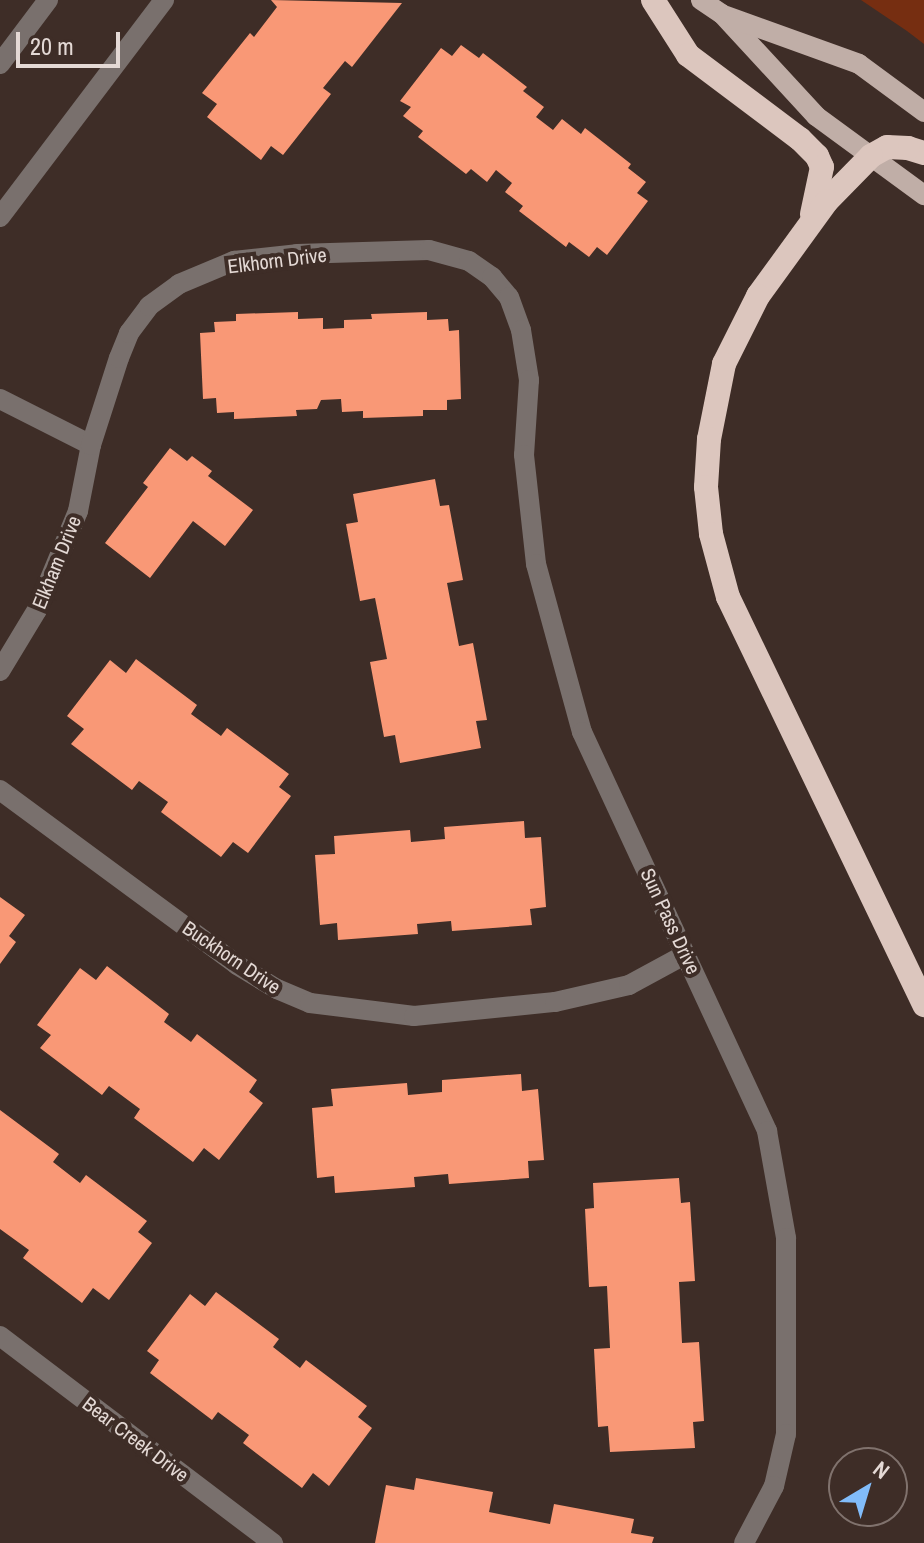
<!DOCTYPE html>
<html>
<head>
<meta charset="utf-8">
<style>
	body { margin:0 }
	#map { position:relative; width:924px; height:1543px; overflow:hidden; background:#3e2d27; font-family:"Archivo Narrow",sans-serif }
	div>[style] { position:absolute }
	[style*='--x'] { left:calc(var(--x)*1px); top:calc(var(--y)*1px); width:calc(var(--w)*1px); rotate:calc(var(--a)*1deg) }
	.green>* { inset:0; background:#762e11 }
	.building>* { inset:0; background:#f99876 }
	.minor>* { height:20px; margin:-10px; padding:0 10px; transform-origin:10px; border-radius:10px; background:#79706d }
	.major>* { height:20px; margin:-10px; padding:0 10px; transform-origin:10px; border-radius:10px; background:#c0aea7 }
	.highway>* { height:24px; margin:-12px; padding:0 12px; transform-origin:12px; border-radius:12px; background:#dcc6be }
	span { translate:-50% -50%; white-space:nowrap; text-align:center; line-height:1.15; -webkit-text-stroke:8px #3e2d27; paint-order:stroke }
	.street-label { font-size:20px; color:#e4d9d5 }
	.north { position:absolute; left:828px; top:1447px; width:80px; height:80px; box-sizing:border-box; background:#3e2d27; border:2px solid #80726d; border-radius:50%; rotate:38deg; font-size:22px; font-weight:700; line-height:32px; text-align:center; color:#e4d9d5 }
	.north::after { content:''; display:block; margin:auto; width:28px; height:36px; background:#81bcfa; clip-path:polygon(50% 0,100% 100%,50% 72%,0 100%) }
	.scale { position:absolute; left:16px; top:32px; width:104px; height:36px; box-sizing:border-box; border:4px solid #e4d9d5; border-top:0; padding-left:10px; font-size:24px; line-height:28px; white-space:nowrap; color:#e4d9d5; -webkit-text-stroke:6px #3e2d27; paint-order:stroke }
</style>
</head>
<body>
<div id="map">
	<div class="green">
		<i style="clip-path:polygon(861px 0,924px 0,924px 44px,907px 31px)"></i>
	</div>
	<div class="building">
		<i style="clip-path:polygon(271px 0,402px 3px,352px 67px,345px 61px,323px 88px,331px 94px,283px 155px,271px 146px,261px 160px,207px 117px,217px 104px,202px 93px,250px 33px,254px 37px,277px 7px)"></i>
		<i style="clip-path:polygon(461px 45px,479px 58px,483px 53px,527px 87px,523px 91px,544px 107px,536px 117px,553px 130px,562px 119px,581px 134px,585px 128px,631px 164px,628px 168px,646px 182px,637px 193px,648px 201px,607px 255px,597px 247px,589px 257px,569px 242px,566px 247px,519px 211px,523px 206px,505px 192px,512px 183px,496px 170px,487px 182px,471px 169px,466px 174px,418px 137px,423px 131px,403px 116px,411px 107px,400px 101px,441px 48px,452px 56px)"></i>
		<i style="clip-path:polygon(298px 312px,298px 319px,323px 318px,323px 329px,344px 328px,344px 320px,372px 319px,371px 314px,427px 312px,427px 320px,448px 319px,449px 331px,459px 330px,461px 399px,447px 400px,447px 410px,423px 410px,423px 416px,363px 418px,363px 411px,342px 412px,341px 399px,321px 400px,317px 409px,296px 410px,297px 416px,234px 419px,234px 412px,217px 413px,216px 398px,203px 399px,200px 333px,215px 332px,214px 322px,236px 321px,236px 314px)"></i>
		<i style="clip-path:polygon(170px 448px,187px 461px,192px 456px,212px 471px,208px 476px,253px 510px,225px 546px,193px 521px,150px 578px,105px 543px,148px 487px,143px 483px)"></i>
		<i style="clip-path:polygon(435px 479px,440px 506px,449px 505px,463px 580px,447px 583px,459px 646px,473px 643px,487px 720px,476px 721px,481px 748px,400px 763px,395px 735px,384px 737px,370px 662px,387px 659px,375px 598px,360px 601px,346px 524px,358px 522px,353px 494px)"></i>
		<i style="clip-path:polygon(136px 659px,197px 705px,191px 714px,221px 736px,227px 728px,289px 774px,279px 787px,291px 796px,248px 853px,233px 842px,221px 857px,161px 812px,168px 802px,139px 781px,132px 790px,71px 744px,84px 729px,67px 716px,110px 660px,126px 673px)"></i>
		<i style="clip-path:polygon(524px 821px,525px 838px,541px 837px,546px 907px,530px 909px,532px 925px,452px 931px,451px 921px,417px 924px,418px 934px,338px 940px,337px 923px,320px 925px,315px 855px,335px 854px,334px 836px,410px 830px,411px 842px,445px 839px,444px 827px)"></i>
		<i style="clip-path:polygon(0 897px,25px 915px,9px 936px,16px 942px,0 964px)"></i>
		<i style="clip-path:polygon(107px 966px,169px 1014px,164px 1022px,191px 1042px,197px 1034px,257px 1080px,249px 1092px,263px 1103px,219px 1160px,204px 1148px,193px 1162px,134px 1118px,140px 1109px,109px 1086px,102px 1095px,40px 1048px,51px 1035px,37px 1025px,80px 968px,96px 980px)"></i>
		<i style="clip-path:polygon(521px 1074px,522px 1091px,538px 1089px,544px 1160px,528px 1161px,529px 1178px,449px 1184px,448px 1174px,414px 1177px,415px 1187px,335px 1193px,334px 1176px,317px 1178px,312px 1108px,333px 1106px,331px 1089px,407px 1083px,408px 1095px,442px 1092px,442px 1080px)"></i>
		<i style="clip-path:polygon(0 1110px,59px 1154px,53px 1162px,80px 1183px,86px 1175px,147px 1221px,138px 1232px,152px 1243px,109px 1300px,93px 1288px,82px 1303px,23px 1258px,29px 1250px,0 1229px)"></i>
		<i style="clip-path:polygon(679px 1178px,681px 1203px,690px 1202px,695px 1281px,679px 1282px,682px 1343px,699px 1342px,704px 1421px,693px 1422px,695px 1448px,610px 1452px,608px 1426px,598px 1427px,594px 1349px,610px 1348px,607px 1286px,589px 1287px,585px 1209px,594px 1208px,593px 1183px)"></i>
		<i style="clip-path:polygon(216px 1292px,279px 1339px,273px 1347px,300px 1368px,306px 1360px,367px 1406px,358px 1417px,372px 1428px,329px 1486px,313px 1473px,302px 1488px,243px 1443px,249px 1435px,218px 1412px,212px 1420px,150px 1373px,159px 1360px,147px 1351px,190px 1294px,205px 1306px)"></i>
		<i style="clip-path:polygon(416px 1478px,493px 1492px,489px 1512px,550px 1524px,554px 1504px,634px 1519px,631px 1533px,654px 1537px,652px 1543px,375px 1543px,386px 1485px,414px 1490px)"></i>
	</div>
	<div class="minor">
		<i style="--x:0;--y:64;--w:80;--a:-53.1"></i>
		<i style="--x:0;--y:217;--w:272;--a:-52.9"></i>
		<i style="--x:0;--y:399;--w:102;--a:26.8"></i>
		<i style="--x:0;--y:671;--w:71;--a:-58.8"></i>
		<i style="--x:37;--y:610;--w:107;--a:-67.5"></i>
		<i style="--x:78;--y:511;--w:67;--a:-78.9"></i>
		<i style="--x:91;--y:445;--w:91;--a:-72.2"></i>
		<i style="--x:119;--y:358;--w:27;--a:-68"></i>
		<i style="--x:129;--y:333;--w:34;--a:-53"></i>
		<i style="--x:149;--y:306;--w:37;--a:-36"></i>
		<i style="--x:179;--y:284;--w:60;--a:-22.7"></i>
		<i style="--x:234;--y:261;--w:63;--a:-6.3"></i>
		<i style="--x:297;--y:254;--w:132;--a:-1.7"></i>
		<i style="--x:429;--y:250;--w:41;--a:15.4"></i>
		<i style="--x:469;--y:261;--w:28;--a:35"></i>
		<i style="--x:492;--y:277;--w:26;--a:50"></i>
		<i style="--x:509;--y:297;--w:35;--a:70"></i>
		<i style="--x:521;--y:330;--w:51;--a:80.9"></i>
		<i style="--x:529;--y:380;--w:75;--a:93.8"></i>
		<i style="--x:524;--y:455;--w:110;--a:83.7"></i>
		<i style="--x:536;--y:564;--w:174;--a:74.7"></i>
		<i style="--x:582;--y:732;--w:440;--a:65.1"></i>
		<i style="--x:767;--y:1131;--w:109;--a:79.9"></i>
		<i style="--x:786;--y:1238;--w:196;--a:90"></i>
		<i style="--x:786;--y:1434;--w:53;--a:103"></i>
		<i style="--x:774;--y:1486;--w:64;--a:117.8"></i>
		<i style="--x:0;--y:790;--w:295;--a:36.4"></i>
		<i style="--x:237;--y:965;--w:47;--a:31"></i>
		<i style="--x:277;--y:989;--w:36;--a:23"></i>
		<i style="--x:310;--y:1003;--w:105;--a:7.1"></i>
		<i style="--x:414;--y:1016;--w:142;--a:-5.7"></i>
		<i style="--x:555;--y:1002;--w:76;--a:-12.9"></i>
		<i style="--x:629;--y:985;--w:65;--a:-28.5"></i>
		<i style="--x:0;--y:1336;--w:343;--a:37.2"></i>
	</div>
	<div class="major">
		<i style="--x:701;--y:0;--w:25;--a:34"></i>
		<i style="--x:722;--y:14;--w:139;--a:47.3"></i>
		<i style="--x:816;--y:116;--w:134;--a:36.2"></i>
		<i style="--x:726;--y:16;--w:141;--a:19.8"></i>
		<i style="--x:859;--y:64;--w:81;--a:36.4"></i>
	</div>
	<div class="highway">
		<i style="--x:653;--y:0;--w:65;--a:57.5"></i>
		<i style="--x:688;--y:55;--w:140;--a:36.9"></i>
		<i style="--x:800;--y:139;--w:24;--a:45"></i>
		<i style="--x:817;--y:156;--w:12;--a:66"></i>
		<i style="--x:822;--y:167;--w:48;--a:102"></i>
		<i style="--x:924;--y:153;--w:17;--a:-163"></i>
		<i style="--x:908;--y:148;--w:21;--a:-177"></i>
		<i style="--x:887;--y:147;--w:18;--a:151"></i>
		<i style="--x:871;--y:156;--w:63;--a:134.4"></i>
		<i style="--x:827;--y:201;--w:117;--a:126"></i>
		<i style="--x:758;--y:296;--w:76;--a:116.6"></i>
		<i style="--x:724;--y:364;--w:76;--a:101.3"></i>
		<i style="--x:709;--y:439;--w:48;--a:93.6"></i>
		<i style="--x:706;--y:487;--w:47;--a:83.9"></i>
		<i style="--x:711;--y:534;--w:65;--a:74.9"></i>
		<i style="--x:728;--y:597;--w:453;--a:64.3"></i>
	</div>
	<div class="street-label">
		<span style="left:277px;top:260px;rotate:-7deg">Elkhorn Drive</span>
		<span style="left:56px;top:562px;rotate:-68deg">Elkham Drive</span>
		<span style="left:671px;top:921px;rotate:65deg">Sun Pass Drive</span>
		<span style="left:232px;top:957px;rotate:34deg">Buckhorn Drive</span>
		<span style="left:136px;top:1439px;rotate:37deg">Bear Creek Drive</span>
	</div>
	<div class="north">N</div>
	<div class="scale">20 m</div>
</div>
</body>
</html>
